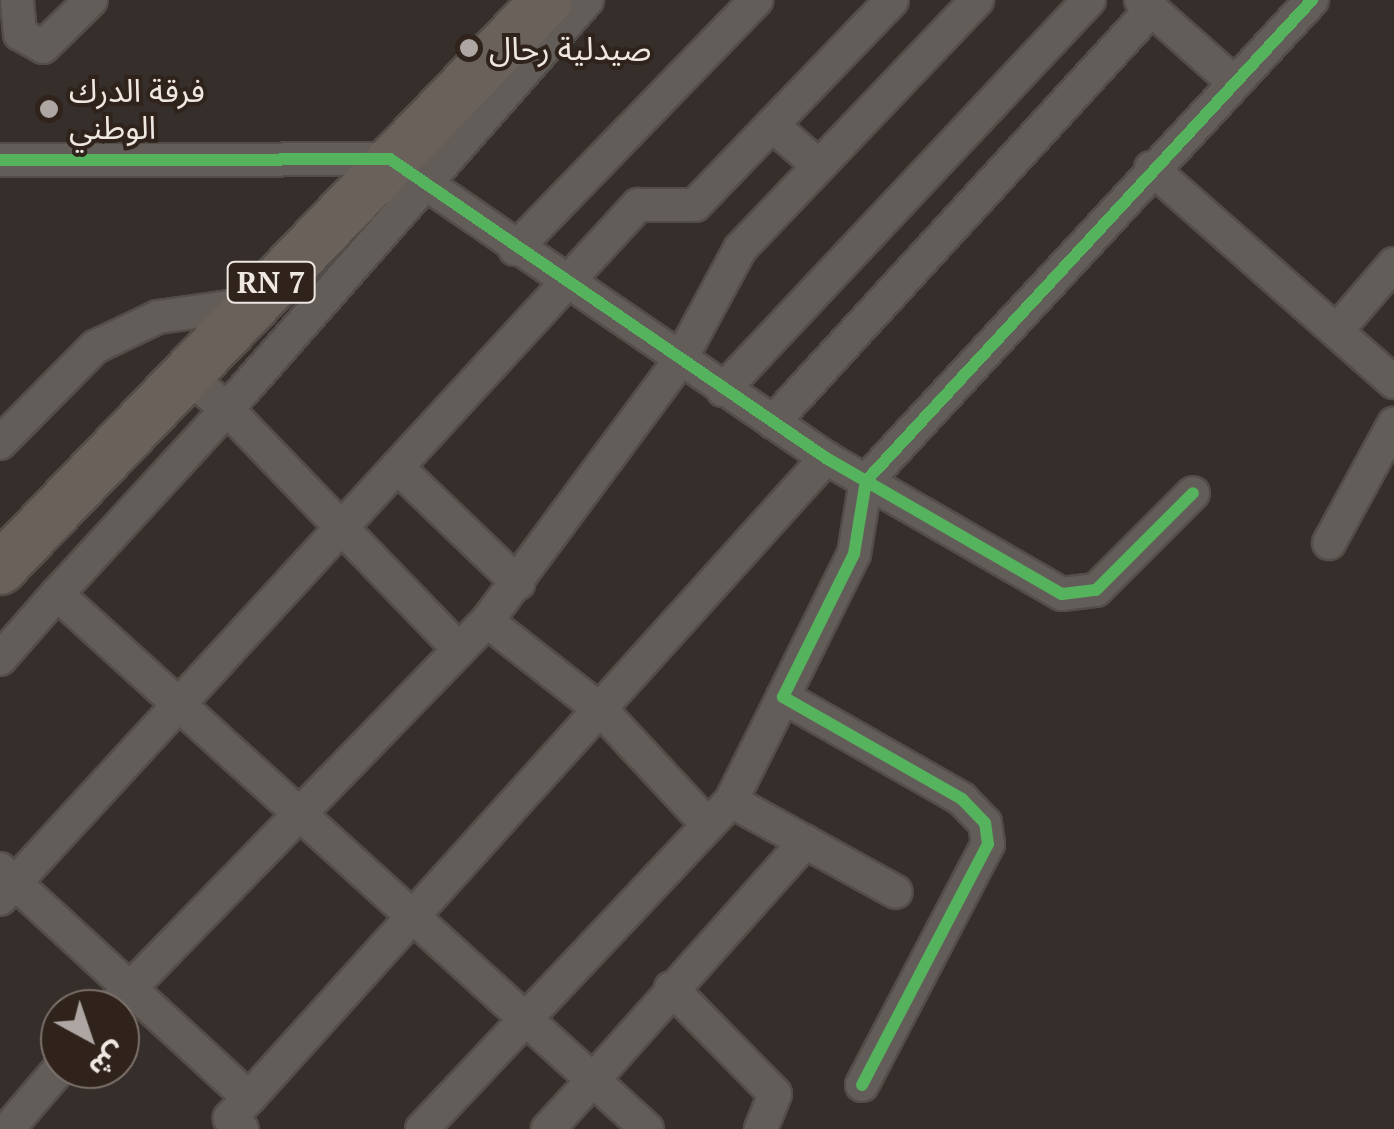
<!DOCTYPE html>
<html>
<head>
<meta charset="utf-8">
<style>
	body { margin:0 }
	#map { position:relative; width:1394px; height:1129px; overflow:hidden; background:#352e2a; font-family:"PT Serif","Noto Sans Arabic",serif }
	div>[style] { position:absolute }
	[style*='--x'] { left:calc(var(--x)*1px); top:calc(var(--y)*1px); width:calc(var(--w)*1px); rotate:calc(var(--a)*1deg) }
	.roads { filter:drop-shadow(2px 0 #534d49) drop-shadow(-2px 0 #534d49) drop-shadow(0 2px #534d49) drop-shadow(0 -2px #534d49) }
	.street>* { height:32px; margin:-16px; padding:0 16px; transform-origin:16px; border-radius:16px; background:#625d59 }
	.primary>* { height:50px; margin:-25px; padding:0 25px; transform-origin:25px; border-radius:25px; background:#69615a }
	.cycleway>* { height:12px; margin:-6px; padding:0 6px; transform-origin:6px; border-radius:6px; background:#56b35d }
	.dots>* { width:28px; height:28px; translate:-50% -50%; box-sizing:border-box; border:5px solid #2f231b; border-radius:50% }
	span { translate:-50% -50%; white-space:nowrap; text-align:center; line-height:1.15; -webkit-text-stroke:8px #2f231b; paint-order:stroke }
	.shield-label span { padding:2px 8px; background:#2f231b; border:2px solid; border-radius:8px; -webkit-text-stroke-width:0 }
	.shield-label { font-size:30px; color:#efe7e2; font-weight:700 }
	.poi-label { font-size:32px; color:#efe7e2 }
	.left { translate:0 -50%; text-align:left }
	.north { position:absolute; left:40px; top:989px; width:100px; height:100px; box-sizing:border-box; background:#2f231b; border:2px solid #7c716b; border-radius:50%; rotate:140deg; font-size:28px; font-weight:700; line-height:40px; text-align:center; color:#efe7e2 }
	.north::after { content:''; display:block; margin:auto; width:35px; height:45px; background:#aea6a2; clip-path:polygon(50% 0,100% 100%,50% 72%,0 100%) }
</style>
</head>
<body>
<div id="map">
	<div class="roads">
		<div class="street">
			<i style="--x:17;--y:0;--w:34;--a:85"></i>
			<i style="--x:20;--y:34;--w:26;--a:29"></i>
			<i style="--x:43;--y:47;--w:67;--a:-44.4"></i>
			<i style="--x:1141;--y:0;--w:120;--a:41.6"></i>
			<i style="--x:772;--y:125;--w:62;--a:41.1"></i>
			<i style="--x:0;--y:160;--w:390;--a:-0.1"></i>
			<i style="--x:390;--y:159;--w:529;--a:34.44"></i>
			<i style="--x:826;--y:458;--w:272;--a:30"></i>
			<i style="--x:1062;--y:594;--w:34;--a:-7"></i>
			<i style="--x:1096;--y:590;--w:137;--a:-45"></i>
			<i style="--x:1151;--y:168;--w:324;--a:41.4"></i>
			<i style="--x:515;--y:249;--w:347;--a:-45.9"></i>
			<i style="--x:1340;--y:327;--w:83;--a:-49.4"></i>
			<i style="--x:184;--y:373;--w:56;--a:39.9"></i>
			<i style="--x:227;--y:409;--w:545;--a:-48.65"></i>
			<i style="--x:723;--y:390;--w:535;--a:-46.82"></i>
			<i style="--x:773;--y:422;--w:561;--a:-47.46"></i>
			<i style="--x:0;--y:443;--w:135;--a:-45.3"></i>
			<i style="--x:95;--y:347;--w:70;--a:-25.5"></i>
			<i style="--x:158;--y:317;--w:93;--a:-8"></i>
			<i style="--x:397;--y:467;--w:168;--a:43.8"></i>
			<i style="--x:1329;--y:543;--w:136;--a:-61.4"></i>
			<i style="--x:57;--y:594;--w:251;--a:-47.4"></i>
			<i style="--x:227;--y:409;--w:330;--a:46"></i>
			<i style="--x:487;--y:621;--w:325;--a:-53.5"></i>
			<i style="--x:680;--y:360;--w:126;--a:-61.6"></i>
			<i style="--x:740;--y:249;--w:344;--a:-46.4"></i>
			<i style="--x:0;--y:659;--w:86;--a:-48.8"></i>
			<i style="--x:57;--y:594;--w:724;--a:42.2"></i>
			<i style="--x:593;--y:1080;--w:67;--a:132.6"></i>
			<i style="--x:731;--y:801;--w:116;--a:-63.4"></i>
			<i style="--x:0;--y:869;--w:338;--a:42.6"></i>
			<i style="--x:249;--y:1098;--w:28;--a:134"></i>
			<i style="--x:230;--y:1118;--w:16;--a:43"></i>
			<i style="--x:0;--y:899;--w:943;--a:-47.41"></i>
			<i style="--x:638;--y:205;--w:57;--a:0"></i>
			<i style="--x:695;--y:205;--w:284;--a:-46.1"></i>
			<i style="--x:671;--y:988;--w:148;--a:45.5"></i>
			<i style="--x:775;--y:1094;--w:38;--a:112"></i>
			<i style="--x:110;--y:1009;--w:541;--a:-45.82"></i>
			<i style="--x:487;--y:621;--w:147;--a:38.1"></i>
			<i style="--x:603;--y:712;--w:153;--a:47.1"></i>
			<i style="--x:862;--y:1085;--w:272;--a:-62.4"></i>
			<i style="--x:988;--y:844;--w:21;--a:-98"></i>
			<i style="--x:985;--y:823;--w:33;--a:-134"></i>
			<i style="--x:962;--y:799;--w:206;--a:-150.3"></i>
			<i style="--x:783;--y:697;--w:160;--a:-63.6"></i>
			<i style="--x:854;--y:554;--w:74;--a:-80.7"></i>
			<i style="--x:866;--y:481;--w:656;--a:-47.16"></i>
			<i style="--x:249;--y:1098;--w:862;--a:-47.96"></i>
			<i style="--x:8;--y:1129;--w:80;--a:-49.6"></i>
			<i style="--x:422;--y:1129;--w:451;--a:-46.7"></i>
			<i style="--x:731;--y:801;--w:188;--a:28.9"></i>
			<i style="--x:647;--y:1129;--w:73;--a:-137.8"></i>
			<i style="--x:593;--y:1080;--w:319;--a:-48.3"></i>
		</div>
		<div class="primary">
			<i style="--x:0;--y:569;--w:789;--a:-46.13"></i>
		</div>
	</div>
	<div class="cycleway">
		<i style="--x:0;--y:160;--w:390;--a:-0.1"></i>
		<i style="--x:390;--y:159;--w:529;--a:34.44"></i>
		<i style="--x:826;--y:458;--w:272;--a:30"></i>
		<i style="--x:1062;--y:594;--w:34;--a:-7"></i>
		<i style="--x:1096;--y:590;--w:137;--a:-45"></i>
		<i style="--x:862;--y:1085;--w:272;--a:-62.4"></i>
		<i style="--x:988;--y:844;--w:21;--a:-98"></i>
		<i style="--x:985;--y:823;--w:33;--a:-134"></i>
		<i style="--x:962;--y:799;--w:206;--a:-150.3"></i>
		<i style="--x:783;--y:697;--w:160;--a:-63.6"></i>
		<i style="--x:854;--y:554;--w:74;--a:-80.7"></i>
		<i style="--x:866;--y:481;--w:656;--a:-47.16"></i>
	</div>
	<div class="dots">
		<i style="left:469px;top:48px;background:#aea6a2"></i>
		<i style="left:49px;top:109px;background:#aea6a2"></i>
	</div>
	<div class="shield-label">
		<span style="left:271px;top:282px">RN 7</span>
	</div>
	<div class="poi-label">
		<span class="left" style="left:489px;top:48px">صيدلية رحال</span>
		<span class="left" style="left:69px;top:109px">فرقة الدرك<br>الوطني</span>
	</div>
	<div class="north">ش</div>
</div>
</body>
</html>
